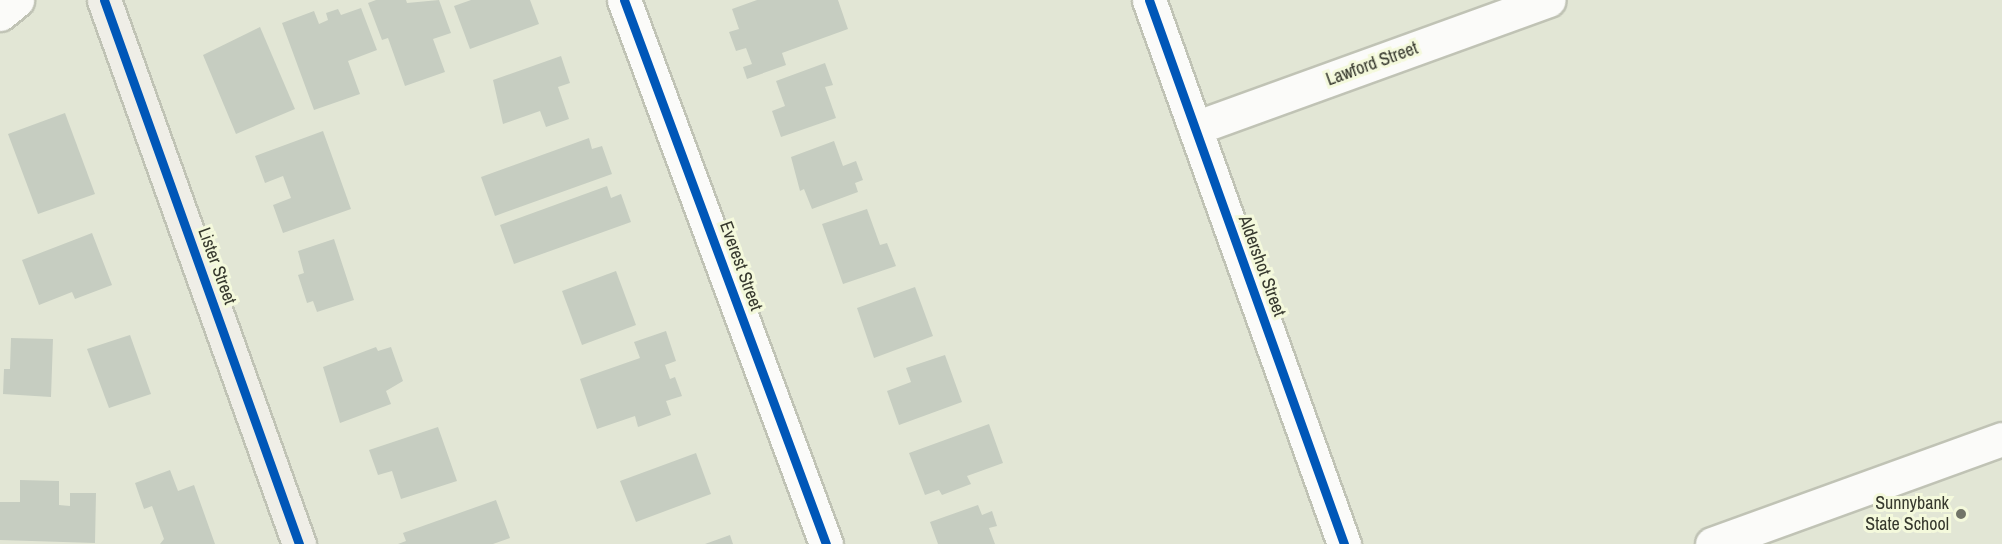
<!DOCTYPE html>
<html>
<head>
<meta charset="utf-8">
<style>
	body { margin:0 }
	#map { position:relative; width:2002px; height:544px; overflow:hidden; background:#e2e6d5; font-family:"Archivo Narrow",sans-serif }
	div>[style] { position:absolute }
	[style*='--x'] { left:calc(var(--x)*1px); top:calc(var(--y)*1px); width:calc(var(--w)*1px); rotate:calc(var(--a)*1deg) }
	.building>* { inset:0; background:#c6cdc1 }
	.roads { filter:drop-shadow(2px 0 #c0c3b5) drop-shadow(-2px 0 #c0c3b5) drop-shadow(0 2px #c0c3b5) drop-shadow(0 -2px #c0c3b5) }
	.street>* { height:33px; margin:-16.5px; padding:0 16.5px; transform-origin:16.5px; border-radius:16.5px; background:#fbfbf9 }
	.secondary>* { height:33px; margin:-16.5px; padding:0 16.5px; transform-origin:16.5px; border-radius:16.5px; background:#efeee7 }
	.cycleway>* { height:9px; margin:-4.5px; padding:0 4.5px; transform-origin:4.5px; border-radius:4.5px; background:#0057b8 }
	.dots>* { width:16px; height:16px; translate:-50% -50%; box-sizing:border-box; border:3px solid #f4f9dc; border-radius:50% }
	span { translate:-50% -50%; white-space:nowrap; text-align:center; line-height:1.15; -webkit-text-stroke:6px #f4f9dc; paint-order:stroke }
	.street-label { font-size:18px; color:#36382d }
	.poi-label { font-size:18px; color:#36382d }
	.right { translate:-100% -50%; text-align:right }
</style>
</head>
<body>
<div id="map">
	<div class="building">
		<i style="clip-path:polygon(376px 0,406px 0,407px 3px,439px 0,451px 33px,433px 39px,445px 72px,405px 86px,388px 38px,382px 40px,368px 3px)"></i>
		<i style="clip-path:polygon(471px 0,530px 0,539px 24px,470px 49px,454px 6px)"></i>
		<i style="clip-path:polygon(757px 0,838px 0,848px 29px,782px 53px,786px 65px,747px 79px,743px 67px,752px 64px,746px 48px,736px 51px,729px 32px,739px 29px,732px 9px)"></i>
		<i style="clip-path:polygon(361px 8px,377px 50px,348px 61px,360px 94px,314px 110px,282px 23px,314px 11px,319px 24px,328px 20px,326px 13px,338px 9px,341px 15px)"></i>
		<i style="clip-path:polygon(260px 27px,295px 109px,236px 134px,203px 55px)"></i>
		<i style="clip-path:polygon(561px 56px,570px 83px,558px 87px,569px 119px,546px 127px,540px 111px,503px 124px,493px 80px)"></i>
		<i style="clip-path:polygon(825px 63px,833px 85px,825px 87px,836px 118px,781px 137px,772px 111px,785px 106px,776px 81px)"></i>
		<i style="clip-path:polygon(65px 113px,95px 194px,38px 214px,8px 134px)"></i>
		<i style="clip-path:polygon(323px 131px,351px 209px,283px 233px,273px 205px,291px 198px,283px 176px,265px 183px,255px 156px)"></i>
		<i style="clip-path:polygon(589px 138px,592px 149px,602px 146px,612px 174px,495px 216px,481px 177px)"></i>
		<i style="clip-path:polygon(834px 141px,843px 166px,856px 161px,863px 180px,855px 183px,858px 192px,812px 209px,804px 189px,800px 191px,791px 157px)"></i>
		<i style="clip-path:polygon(607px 186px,611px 198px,621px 194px,631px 222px,514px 264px,500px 225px)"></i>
		<i style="clip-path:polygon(867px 209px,880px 245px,887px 243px,896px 266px,843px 284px,822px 224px)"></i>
		<i style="clip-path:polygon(92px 233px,112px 285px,75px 299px,72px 292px,39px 305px,22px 260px)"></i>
		<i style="clip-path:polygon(334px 239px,354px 300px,317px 312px,313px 301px,307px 303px,298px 275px,304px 273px,298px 251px)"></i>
		<i style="clip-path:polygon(616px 271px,636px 325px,582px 345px,562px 291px)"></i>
		<i style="clip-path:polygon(915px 287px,933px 336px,874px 358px,857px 308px)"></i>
		<i style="clip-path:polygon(666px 331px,676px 361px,665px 365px,670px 379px,675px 377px,682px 396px,666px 401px,671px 415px,638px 427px,635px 416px,597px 429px,580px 379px,640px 358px,634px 342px)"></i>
		<i style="clip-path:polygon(130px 335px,151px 394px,109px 408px,87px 349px)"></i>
		<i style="clip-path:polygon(11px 338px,53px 339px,51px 397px,3px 394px,4px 369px,10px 369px)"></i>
		<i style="clip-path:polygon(376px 347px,378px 351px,391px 347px,403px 381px,386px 391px,391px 404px,340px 423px,323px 367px)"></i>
		<i style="clip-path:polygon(945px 355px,962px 402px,899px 425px,887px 391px,911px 382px,906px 368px)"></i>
		<i style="clip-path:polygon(989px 424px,1003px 463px,967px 476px,971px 484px,942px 495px,939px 490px,925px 495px,909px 453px)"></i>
		<i style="clip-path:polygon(438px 427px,457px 481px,401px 499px,392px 471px,378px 475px,369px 450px)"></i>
		<i style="clip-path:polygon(696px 453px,711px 494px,636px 522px,620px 481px)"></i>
		<i style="clip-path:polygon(170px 470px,178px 491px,194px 485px,215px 544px,160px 544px,164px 539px,152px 506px,144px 509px,135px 483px)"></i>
		<i style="clip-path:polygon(20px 480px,59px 481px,59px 505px,70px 506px,70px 493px,96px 493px,95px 543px,0 540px,0 502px,20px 502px)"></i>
		<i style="clip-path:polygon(496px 500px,510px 538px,493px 544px,398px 544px,406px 541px,403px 533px)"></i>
		<i style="clip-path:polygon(978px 505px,982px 515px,992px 511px,997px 526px,989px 528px,995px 544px,938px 544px,930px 522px)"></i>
		<i style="clip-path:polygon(730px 535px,733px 544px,705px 544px)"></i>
	</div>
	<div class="roads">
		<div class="street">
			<i style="--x:624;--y:0;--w:580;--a:69.63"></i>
			<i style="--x:1149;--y:0;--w:578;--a:70.28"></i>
			<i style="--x:0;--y:14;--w:22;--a:-39"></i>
			<i style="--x:1195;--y:128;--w:376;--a:-19.9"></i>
			<i style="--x:1712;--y:544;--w:308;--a:-19.9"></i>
		</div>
		<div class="secondary">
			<i style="--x:104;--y:0;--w:578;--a:70.28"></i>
		</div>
	</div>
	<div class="cycleway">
		<i style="--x:104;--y:0;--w:578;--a:70.28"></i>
		<i style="--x:624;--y:0;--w:580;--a:69.63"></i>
		<i style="--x:1149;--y:0;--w:578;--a:70.28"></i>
	</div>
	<div class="dots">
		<i style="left:1961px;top:514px;background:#727568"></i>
	</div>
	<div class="street-label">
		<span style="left:1372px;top:64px;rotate:-20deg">Lawford Street</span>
		<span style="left:217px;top:266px;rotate:70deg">Lister Street</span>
		<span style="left:741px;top:266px;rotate:70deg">Everest Street</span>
		<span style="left:1262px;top:266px;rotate:70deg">Aldershot Street</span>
	</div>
	<div class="poi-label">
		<span class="right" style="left:1949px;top:514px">Sunnybank<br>State School</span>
	</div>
</div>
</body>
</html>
